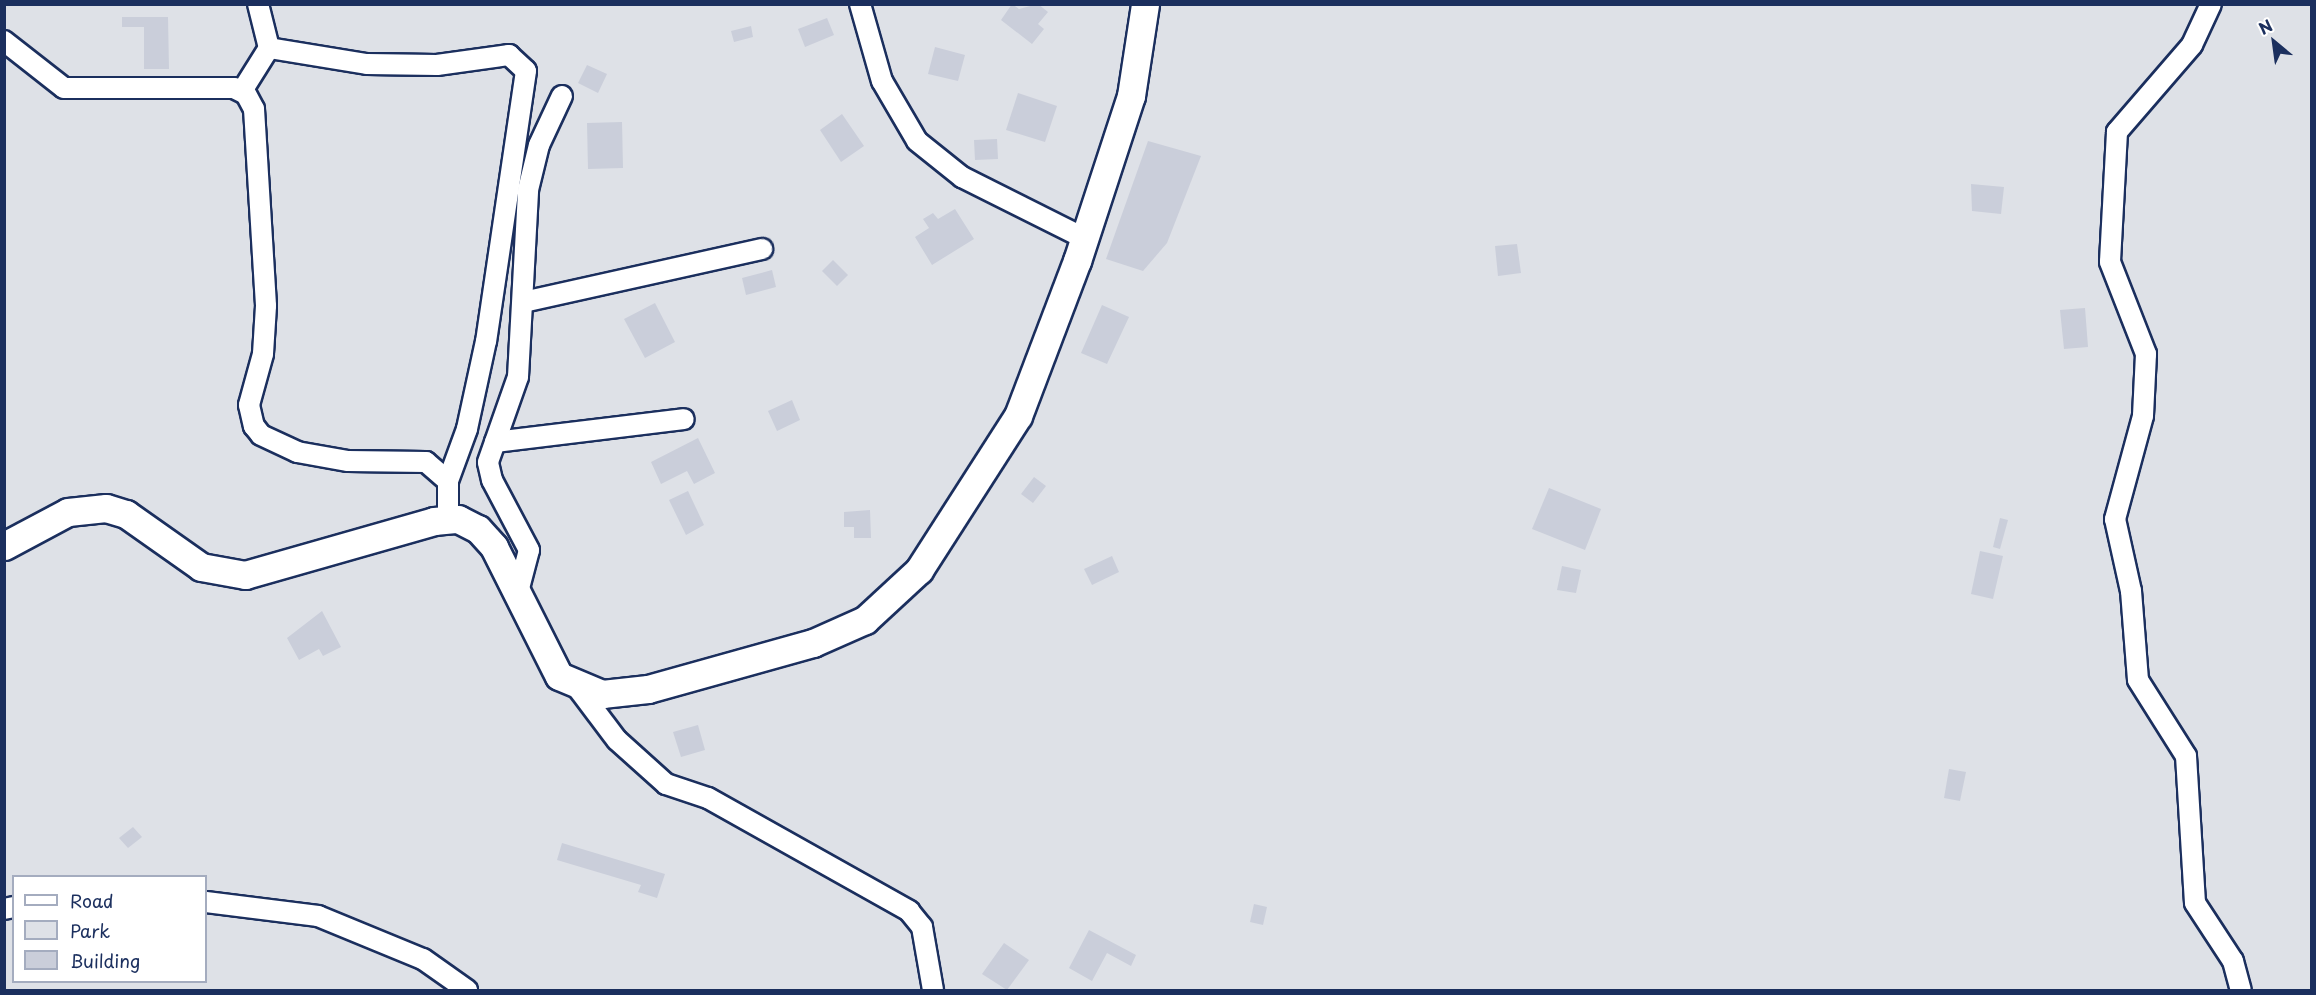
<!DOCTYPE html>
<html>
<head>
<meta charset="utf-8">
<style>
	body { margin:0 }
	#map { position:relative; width:2316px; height:995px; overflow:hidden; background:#fff; font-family:"Playpen Sans",sans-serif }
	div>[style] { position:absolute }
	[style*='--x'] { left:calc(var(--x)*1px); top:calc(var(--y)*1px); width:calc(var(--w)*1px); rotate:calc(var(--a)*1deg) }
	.green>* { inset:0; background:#dee1e7 }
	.building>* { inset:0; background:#caceda }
	.roads { filter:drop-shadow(2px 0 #1b2f5e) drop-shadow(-2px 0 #1b2f5e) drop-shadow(0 2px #1b2f5e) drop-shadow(0 -2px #1b2f5e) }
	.street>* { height:20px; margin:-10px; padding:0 10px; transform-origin:10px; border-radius:10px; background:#fff }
	.secondary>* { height:27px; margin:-13.5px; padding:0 13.5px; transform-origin:13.5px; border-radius:13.5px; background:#fff }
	span { translate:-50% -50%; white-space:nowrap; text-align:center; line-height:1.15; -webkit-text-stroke:5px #fff; paint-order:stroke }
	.frame { position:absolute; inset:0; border:6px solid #1b2f5e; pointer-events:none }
	.legend { position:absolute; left:12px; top:875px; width:195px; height:108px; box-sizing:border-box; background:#fff; border:2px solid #a4acbf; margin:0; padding:8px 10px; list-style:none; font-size:18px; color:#1b2f5e }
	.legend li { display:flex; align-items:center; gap:12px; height:30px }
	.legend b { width:30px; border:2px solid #a4acbf }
	.north { position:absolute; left:2244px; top:12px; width:60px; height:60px; -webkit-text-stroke:4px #fff; paint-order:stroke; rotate:331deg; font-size:16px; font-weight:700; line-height:24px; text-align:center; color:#1b2f5e }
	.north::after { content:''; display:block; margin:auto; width:21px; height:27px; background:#1b2f5e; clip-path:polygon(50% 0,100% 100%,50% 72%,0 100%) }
</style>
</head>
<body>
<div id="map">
	<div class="green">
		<i style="clip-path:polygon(evenodd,5px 5px,2311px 5px,2311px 990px,5px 990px,5px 5px,14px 876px,206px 876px,206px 982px,14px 982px,14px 876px)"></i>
	</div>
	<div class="building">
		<i style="clip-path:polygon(1012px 4px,1019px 9px,1038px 4px,1048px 12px,1038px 24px,1044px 29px,1032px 44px,1001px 20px)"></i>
		<i style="clip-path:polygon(122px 17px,168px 17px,169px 69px,144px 69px,144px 27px,122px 27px)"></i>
		<i style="clip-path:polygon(827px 18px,834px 35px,805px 47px,798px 29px)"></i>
		<i style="clip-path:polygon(751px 26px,753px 37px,734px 42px,731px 31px)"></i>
		<i style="clip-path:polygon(935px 47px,965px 55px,958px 81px,928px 74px)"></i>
		<i style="clip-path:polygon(587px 65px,607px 74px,598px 93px,578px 83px)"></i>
		<i style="clip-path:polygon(1018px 93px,1057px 106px,1045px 142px,1006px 130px)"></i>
		<i style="clip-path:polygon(842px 114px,864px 146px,841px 162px,820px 130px)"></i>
		<i style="clip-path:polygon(622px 122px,623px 168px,588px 169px,587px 123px)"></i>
		<i style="clip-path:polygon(997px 139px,998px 159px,975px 160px,974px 140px)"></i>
		<i style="clip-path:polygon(1148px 141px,1201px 156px,1167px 243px,1143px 271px,1106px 259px)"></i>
		<i style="clip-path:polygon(1971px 184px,2004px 187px,2001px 214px,1972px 211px)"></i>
		<i style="clip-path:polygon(955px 209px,974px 239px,932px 265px,915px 237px,929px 228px,923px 219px,933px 213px,938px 219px)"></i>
		<i style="clip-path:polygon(1517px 244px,1521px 273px,1498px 276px,1495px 246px)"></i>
		<i style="clip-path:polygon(833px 260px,848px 275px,837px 286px,822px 271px)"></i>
		<i style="clip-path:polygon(772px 270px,776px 287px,746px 295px,742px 278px)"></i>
		<i style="clip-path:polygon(655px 303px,675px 342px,645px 358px,624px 319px)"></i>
		<i style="clip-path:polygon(1102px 305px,1129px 317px,1107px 364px,1081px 353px)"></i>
		<i style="clip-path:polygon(2085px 308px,2088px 347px,2064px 349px,2060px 310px)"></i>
		<i style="clip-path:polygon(792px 400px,800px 420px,777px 431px,768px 411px)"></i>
		<i style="clip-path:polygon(698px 438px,715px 473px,694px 484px,687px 471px,661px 484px,651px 462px)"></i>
		<i style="clip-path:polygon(1034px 477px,1046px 486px,1033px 503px,1021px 494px)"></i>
		<i style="clip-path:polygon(1549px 488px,1601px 509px,1585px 550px,1532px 529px)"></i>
		<i style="clip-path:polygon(688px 491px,704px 525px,686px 535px,669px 500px)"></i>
		<i style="clip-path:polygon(870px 510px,871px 538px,854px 538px,854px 527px,844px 527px,844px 512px)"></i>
		<i style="clip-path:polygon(2000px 518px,2008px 520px,2000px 549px,1993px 547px)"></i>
		<i style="clip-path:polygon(1980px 551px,2003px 556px,1993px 599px,1971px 594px)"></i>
		<i style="clip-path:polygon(1112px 556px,1119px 572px,1092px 585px,1084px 569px)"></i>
		<i style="clip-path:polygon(1562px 566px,1581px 570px,1576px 593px,1557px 590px)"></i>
		<i style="clip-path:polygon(322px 611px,341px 647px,323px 656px,319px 649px,299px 660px,287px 638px)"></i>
		<i style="clip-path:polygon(698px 725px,705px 750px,681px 757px,673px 732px)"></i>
		<i style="clip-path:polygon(1949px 769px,1966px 772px,1960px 801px,1944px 798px)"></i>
		<i style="clip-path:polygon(133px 827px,142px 837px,128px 848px,119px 838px)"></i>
		<i style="clip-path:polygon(562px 843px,665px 874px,657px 898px,638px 892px,641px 885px,557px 860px)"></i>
		<i style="clip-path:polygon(1254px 904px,1267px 907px,1263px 925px,1250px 922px)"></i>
		<i style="clip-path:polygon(1089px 930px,1136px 955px,1131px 966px,1107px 953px,1092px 981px,1069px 968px)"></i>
		<i style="clip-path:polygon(1004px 943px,1029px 960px,1007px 990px,982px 974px)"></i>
	</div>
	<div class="roads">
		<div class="street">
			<i style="--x:860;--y:4;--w:80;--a:74.1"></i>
			<i style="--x:882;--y:81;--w:69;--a:59.7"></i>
			<i style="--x:917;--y:141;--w:58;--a:38.7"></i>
			<i style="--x:962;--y:177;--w:136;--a:26.6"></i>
			<i style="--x:2211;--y:4;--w:45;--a:114.9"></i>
			<i style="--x:2192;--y:45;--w:115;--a:130.8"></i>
			<i style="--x:2117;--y:132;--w:130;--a:93.1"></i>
			<i style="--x:2110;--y:262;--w:99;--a:68.6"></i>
			<i style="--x:2146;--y:354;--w:62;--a:92.8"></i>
			<i style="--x:2143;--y:416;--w:107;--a:105.2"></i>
			<i style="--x:2115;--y:519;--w:74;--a:77.5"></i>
			<i style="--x:2131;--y:591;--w:89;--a:85.5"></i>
			<i style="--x:2138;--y:680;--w:90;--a:57.7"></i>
			<i style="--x:2186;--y:756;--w:147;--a:86.5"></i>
			<i style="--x:2195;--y:903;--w:69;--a:56.8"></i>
			<i style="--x:2233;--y:961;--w:30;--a:75"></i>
			<i style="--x:4;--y:41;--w:76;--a:38.1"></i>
			<i style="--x:64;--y:88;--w:170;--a:0"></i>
			<i style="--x:234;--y:88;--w:13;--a:27"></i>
			<i style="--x:246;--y:94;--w:17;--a:62"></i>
			<i style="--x:254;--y:109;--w:197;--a:86.5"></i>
			<i style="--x:266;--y:306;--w:48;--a:93.6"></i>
			<i style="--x:263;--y:354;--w:53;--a:105.4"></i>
			<i style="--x:249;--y:405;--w:22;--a:77"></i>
			<i style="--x:254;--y:426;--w:11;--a:52"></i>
			<i style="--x:261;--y:435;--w:40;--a:25"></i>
			<i style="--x:297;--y:452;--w:52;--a:10"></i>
			<i style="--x:348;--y:461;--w:78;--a:0.7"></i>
			<i style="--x:426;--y:462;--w:29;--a:41"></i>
			<i style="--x:269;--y:48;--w:99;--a:9.3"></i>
			<i style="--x:367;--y:64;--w:70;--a:0.8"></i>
			<i style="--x:437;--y:65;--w:73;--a:-7.9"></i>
			<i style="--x:509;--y:55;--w:23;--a:43"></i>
			<i style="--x:526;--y:71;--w:273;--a:98.4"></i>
			<i style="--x:486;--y:341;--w:90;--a:102.2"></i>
			<i style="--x:467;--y:429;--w:55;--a:110.1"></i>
			<i style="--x:448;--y:481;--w:37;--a:90"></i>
			<i style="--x:242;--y:91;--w:51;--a:-57.9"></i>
			<i style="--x:269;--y:48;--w:45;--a:-104"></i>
			<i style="--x:523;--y:302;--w:245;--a:-12.5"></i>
			<i style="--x:495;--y:442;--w:190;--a:-6.9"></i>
			<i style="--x:518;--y:592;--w:43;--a:-75.3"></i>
			<i style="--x:529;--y:550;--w:79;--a:-117.9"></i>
			<i style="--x:492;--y:480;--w:18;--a:-103"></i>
			<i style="--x:488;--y:462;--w:90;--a:-70.6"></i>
			<i style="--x:518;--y:377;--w:187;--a:-86.9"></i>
			<i style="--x:528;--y:190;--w:46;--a:-76.3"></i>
			<i style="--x:539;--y:145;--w:54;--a:-64.9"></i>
			<i style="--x:577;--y:687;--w:66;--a:53"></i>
			<i style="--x:617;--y:740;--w:66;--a:41.9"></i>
			<i style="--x:666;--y:784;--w:44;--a:18.4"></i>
			<i style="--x:708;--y:798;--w:231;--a:29.3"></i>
			<i style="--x:909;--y:911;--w:21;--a:51"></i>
			<i style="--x:922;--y:927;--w:64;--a:80.1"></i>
			<i style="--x:206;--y:902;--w:113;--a:7.1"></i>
			<i style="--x:318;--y:916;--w:113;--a:22.3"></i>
			<i style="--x:423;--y:959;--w:54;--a:35.2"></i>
			<i style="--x:4;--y:909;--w:10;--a:-11"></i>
		</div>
		<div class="secondary">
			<i style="--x:4;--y:546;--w:72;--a:-28"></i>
			<i style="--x:68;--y:512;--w:38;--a:-6"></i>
			<i style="--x:106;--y:508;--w:21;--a:17"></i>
			<i style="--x:126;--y:514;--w:92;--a:35.2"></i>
			<i style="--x:201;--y:567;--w:45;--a:10.3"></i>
			<i style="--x:245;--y:575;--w:197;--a:-15.9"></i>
			<i style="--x:434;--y:521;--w:24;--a:-5"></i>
			<i style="--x:458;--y:519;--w:22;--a:27"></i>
			<i style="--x:478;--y:529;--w:24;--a:48"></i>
			<i style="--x:494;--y:547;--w:144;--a:63.3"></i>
			<i style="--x:559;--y:676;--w:47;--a:22.7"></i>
			<i style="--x:602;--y:694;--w:46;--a:-6.2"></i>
			<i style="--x:648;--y:689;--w:171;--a:-15.6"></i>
			<i style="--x:813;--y:643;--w:57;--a:-23.9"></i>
			<i style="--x:865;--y:620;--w:74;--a:-42.8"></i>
			<i style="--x:919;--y:570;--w:183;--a:-57.3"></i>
			<i style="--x:1018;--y:416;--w:166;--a:-69.2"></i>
			<i style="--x:1077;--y:261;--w:174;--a:-71.9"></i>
			<i style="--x:1131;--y:96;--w:93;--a:-81.3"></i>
		</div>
	</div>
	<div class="frame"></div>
	<ul class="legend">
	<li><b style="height:8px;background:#fff"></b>Road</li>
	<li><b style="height:16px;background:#dee1e7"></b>Park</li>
	<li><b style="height:16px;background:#caceda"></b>Building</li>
	</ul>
	<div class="north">N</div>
</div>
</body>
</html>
